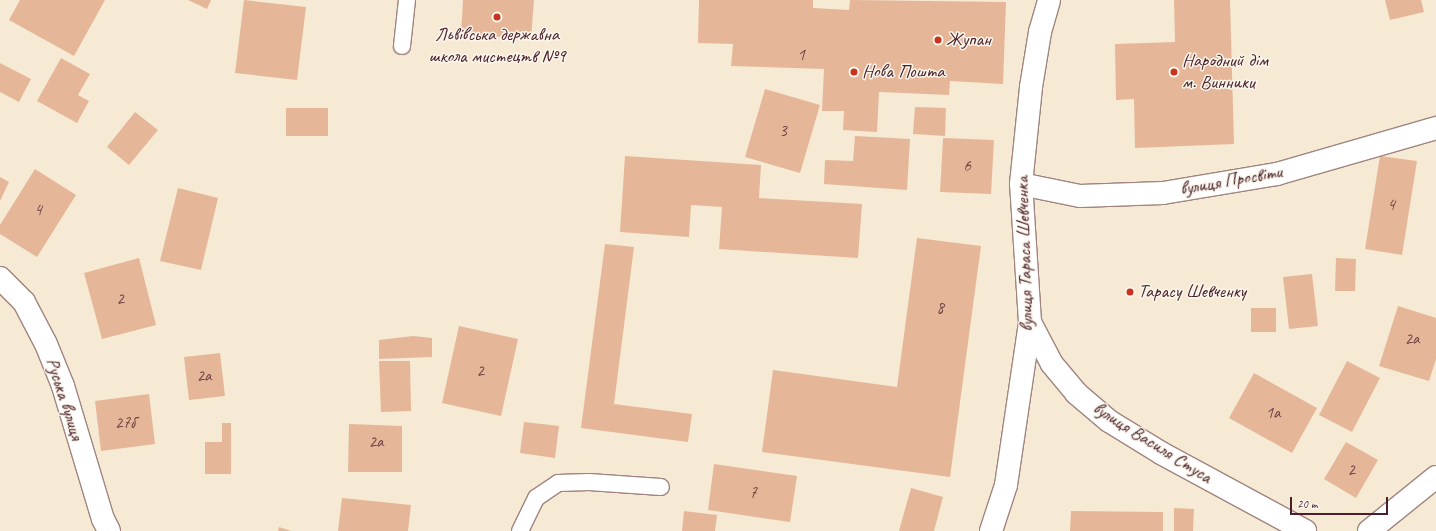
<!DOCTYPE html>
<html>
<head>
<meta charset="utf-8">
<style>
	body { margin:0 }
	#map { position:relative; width:1436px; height:531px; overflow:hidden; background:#f6ead4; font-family:Caveat,sans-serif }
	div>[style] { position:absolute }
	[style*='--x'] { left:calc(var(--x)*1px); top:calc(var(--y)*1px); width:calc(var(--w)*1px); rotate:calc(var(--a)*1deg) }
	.building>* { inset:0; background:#e5b798 }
	.roads { filter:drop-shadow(1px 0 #a08480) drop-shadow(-1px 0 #a08480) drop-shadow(0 1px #a08480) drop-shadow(0 -1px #a08480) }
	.lane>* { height:16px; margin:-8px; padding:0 8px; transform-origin:8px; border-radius:8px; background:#fff }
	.street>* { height:22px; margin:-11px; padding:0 11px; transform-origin:11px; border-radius:11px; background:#fff }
	.dots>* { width:11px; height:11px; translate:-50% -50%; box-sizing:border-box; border:2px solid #fbf7ec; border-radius:50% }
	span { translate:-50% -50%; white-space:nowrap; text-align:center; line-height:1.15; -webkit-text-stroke:3px #fbf7ec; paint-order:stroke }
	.number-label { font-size:17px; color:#714546 }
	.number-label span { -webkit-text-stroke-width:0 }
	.poi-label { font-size:19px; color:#4a1f2b }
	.left { translate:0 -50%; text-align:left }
	.street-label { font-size:19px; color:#4a1f2b }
	.scale { position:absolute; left:1290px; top:497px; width:98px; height:18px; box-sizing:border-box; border:2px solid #4a1f2b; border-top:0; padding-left:5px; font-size:12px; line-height:14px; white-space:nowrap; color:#4a1f2b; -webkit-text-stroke:3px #fbf7ec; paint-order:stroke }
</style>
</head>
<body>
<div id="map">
	<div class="building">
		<i style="clip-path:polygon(20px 0,105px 0,74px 56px,9px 20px)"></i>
		<i style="clip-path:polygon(188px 0,211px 0,207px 9px)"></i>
		<i style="clip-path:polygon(244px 0,306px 7px,297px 80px,235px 73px)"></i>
		<i style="clip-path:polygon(463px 0,534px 0,531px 39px,461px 34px)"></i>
		<i style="clip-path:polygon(699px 0,813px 0,813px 8px,849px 10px,850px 0,1006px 2px,1003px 84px,950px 81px,949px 95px,879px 92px,877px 132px,843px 130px,844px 111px,822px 111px,824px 69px,731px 66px,733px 44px,698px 43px)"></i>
		<i style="clip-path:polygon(1174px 0,1230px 0,1234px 144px,1135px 148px,1134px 99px,1116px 100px,1115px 44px,1175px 42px)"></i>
		<i style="clip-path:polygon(1385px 0,1421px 0,1424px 12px,1390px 20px)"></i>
		<i style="clip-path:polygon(61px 58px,90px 74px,78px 95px,89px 101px,77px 123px,37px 101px)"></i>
		<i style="clip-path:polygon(0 63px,31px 79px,19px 102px,0 92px)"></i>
		<i style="clip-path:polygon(765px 89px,820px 105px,800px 173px,745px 157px)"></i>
		<i style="clip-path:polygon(915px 107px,946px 108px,945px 136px,913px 134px)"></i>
		<i style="clip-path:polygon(286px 108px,328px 108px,328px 136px,286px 136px)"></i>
		<i style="clip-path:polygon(135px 112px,158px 130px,129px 165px,107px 147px)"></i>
		<i style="clip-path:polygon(855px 136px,910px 139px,907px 190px,824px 184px,825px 160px,853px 161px)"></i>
		<i style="clip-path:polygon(943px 138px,994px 140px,991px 194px,940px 192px)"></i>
		<i style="clip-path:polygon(625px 156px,761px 165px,759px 198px,862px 204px,858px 258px,719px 249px,722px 207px,691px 205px,689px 237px,620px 232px)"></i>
		<i style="clip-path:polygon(1380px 156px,1417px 161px,1402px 255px,1365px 249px)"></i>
		<i style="clip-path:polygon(35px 169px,76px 195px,37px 257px,0 234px,0 225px)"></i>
		<i style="clip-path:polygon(0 177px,9px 182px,0 201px)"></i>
		<i style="clip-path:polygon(178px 188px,218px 198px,201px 270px,160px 261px)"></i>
		<i style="clip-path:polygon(917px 238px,981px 246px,950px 477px,762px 452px,773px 370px,897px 387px)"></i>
		<i style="clip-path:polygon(605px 244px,634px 247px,614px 404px,692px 414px,688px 442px,581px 428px)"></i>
		<i style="clip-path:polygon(139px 258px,156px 325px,102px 339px,84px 273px)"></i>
		<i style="clip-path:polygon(1336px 258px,1356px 259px,1355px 291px,1335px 291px)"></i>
		<i style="clip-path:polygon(1312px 274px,1318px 326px,1289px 329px,1283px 277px)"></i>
		<i style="clip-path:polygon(1398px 306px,1436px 318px,1436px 359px,1429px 381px,1379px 366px)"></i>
		<i style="clip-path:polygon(1251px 308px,1276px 308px,1276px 332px,1251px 332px)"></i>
		<i style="clip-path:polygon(459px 326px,518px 339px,501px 416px,442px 403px)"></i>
		<i style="clip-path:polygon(413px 336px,432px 338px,432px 357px,379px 359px,379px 340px)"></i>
		<i style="clip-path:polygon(220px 353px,225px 396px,189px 400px,184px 357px)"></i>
		<i style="clip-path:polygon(379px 361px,410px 361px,411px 411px,381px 412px)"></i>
		<i style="clip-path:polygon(1347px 361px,1380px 378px,1352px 432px,1319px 415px)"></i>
		<i style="clip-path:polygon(1254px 373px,1317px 408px,1292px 453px,1229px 418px)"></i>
		<i style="clip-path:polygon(149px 394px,155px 444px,101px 451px,95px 401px)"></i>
		<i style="clip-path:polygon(524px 422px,559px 426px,555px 458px,520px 453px)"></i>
		<i style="clip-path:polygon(222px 423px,231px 423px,231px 474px,205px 474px,205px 442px,222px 442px)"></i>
		<i style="clip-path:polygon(349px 424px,402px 426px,402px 472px,348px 472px)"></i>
		<i style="clip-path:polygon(1346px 442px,1378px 460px,1356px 498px,1324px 479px)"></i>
		<i style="clip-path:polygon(714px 464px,797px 476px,790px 522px,708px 510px)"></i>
		<i style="clip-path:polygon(911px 488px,943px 497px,934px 531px,899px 531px)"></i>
		<i style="clip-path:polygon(342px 498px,411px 505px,408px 531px,338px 531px)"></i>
		<i style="clip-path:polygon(1174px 508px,1194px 509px,1193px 531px,1174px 531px)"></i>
		<i style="clip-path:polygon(684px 511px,717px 515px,715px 531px,682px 531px)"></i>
		<i style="clip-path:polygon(1071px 511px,1163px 512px,1163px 531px,1070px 531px)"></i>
		<i style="clip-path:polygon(279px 527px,291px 531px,278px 531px)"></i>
	</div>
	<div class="roads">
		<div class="lane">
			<i style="--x:402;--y:46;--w:46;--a:-83.8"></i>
			<i style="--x:520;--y:531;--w:37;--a:-64"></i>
			<i style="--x:536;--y:498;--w:27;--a:-34"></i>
			<i style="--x:558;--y:483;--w:31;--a:-2"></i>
			<i style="--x:589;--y:482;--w:72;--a:4"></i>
		</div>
		<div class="street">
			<i style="--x:1021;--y:184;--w:60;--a:11.5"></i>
			<i style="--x:1080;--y:196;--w:83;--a:-2.1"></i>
			<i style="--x:1163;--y:193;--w:116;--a:-9.5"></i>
			<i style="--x:1277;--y:174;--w:166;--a:-16.1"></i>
			<i style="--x:0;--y:278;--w:34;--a:45"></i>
			<i style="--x:24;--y:302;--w:47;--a:62.4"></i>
			<i style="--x:46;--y:344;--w:45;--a:68"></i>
			<i style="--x:63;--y:386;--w:139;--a:73.3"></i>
			<i style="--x:103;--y:519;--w:13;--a:63"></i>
			<i style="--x:1030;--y:322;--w:47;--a:62.4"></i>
			<i style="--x:1052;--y:364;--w:38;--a:50"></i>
			<i style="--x:1076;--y:393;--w:43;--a:40.3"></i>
			<i style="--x:1109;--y:421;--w:61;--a:31.6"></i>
			<i style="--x:1161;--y:453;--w:164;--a:28.4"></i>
			<i style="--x:991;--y:531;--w:48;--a:-71.9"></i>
			<i style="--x:1006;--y:485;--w:165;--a:-81.6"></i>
			<i style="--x:1030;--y:322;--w:138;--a:-93.7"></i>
			<i style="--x:1021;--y:184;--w:98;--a:-84.1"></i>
			<i style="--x:1031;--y:87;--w:56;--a:-80.7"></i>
			<i style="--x:1040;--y:32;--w:33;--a:-74"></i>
			<i style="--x:1369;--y:531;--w:86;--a:-38.9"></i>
		</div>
	</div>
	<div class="dots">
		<i style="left:497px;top:17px;background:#c8321e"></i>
		<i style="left:938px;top:40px;background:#c8321e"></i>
		<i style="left:854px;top:72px;background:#c8321e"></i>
		<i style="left:1174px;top:72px;background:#c8321e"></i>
		<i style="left:1130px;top:292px;background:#c8321e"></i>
	</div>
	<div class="number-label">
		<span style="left:801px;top:55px">1</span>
		<span style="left:783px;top:131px">3</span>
		<span style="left:967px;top:166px">6</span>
		<span style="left:1391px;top:205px">4</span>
		<span style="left:38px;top:210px">4</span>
		<span style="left:120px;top:299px">2</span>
		<span style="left:940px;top:308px">8</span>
		<span style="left:1412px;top:339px">2а</span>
		<span style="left:480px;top:371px">2</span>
		<span style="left:204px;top:376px">2а</span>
		<span style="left:1273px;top:413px">1а</span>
		<span style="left:125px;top:423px">27б</span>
		<span style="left:376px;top:442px">2а</span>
		<span style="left:1351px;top:470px">2</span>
		<span style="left:753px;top:493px">7</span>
	</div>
	<div class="poi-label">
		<span style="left:497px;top:46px">Львівська державна<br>школа мистецтв №9</span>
		<span class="left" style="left:946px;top:40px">Жупан</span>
		<span class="left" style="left:1182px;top:72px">Народний дім<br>м. Винники</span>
		<span class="left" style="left:862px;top:72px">Нова Пошта</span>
		<span class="left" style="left:1138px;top:292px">Тарасу Шевченку</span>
	</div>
	<div class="street-label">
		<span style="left:1231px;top:181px;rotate:-10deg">вулиця Просвіти</span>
		<span style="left:1025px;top:254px;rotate:-92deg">вулиця Тараса Шевченка</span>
		<span style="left:64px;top:399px;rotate:72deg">Руська вулиця</span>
		<span style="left:1152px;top:443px;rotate:32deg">вулиця Василя Стуса</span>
	</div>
	<div class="scale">20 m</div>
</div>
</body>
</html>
